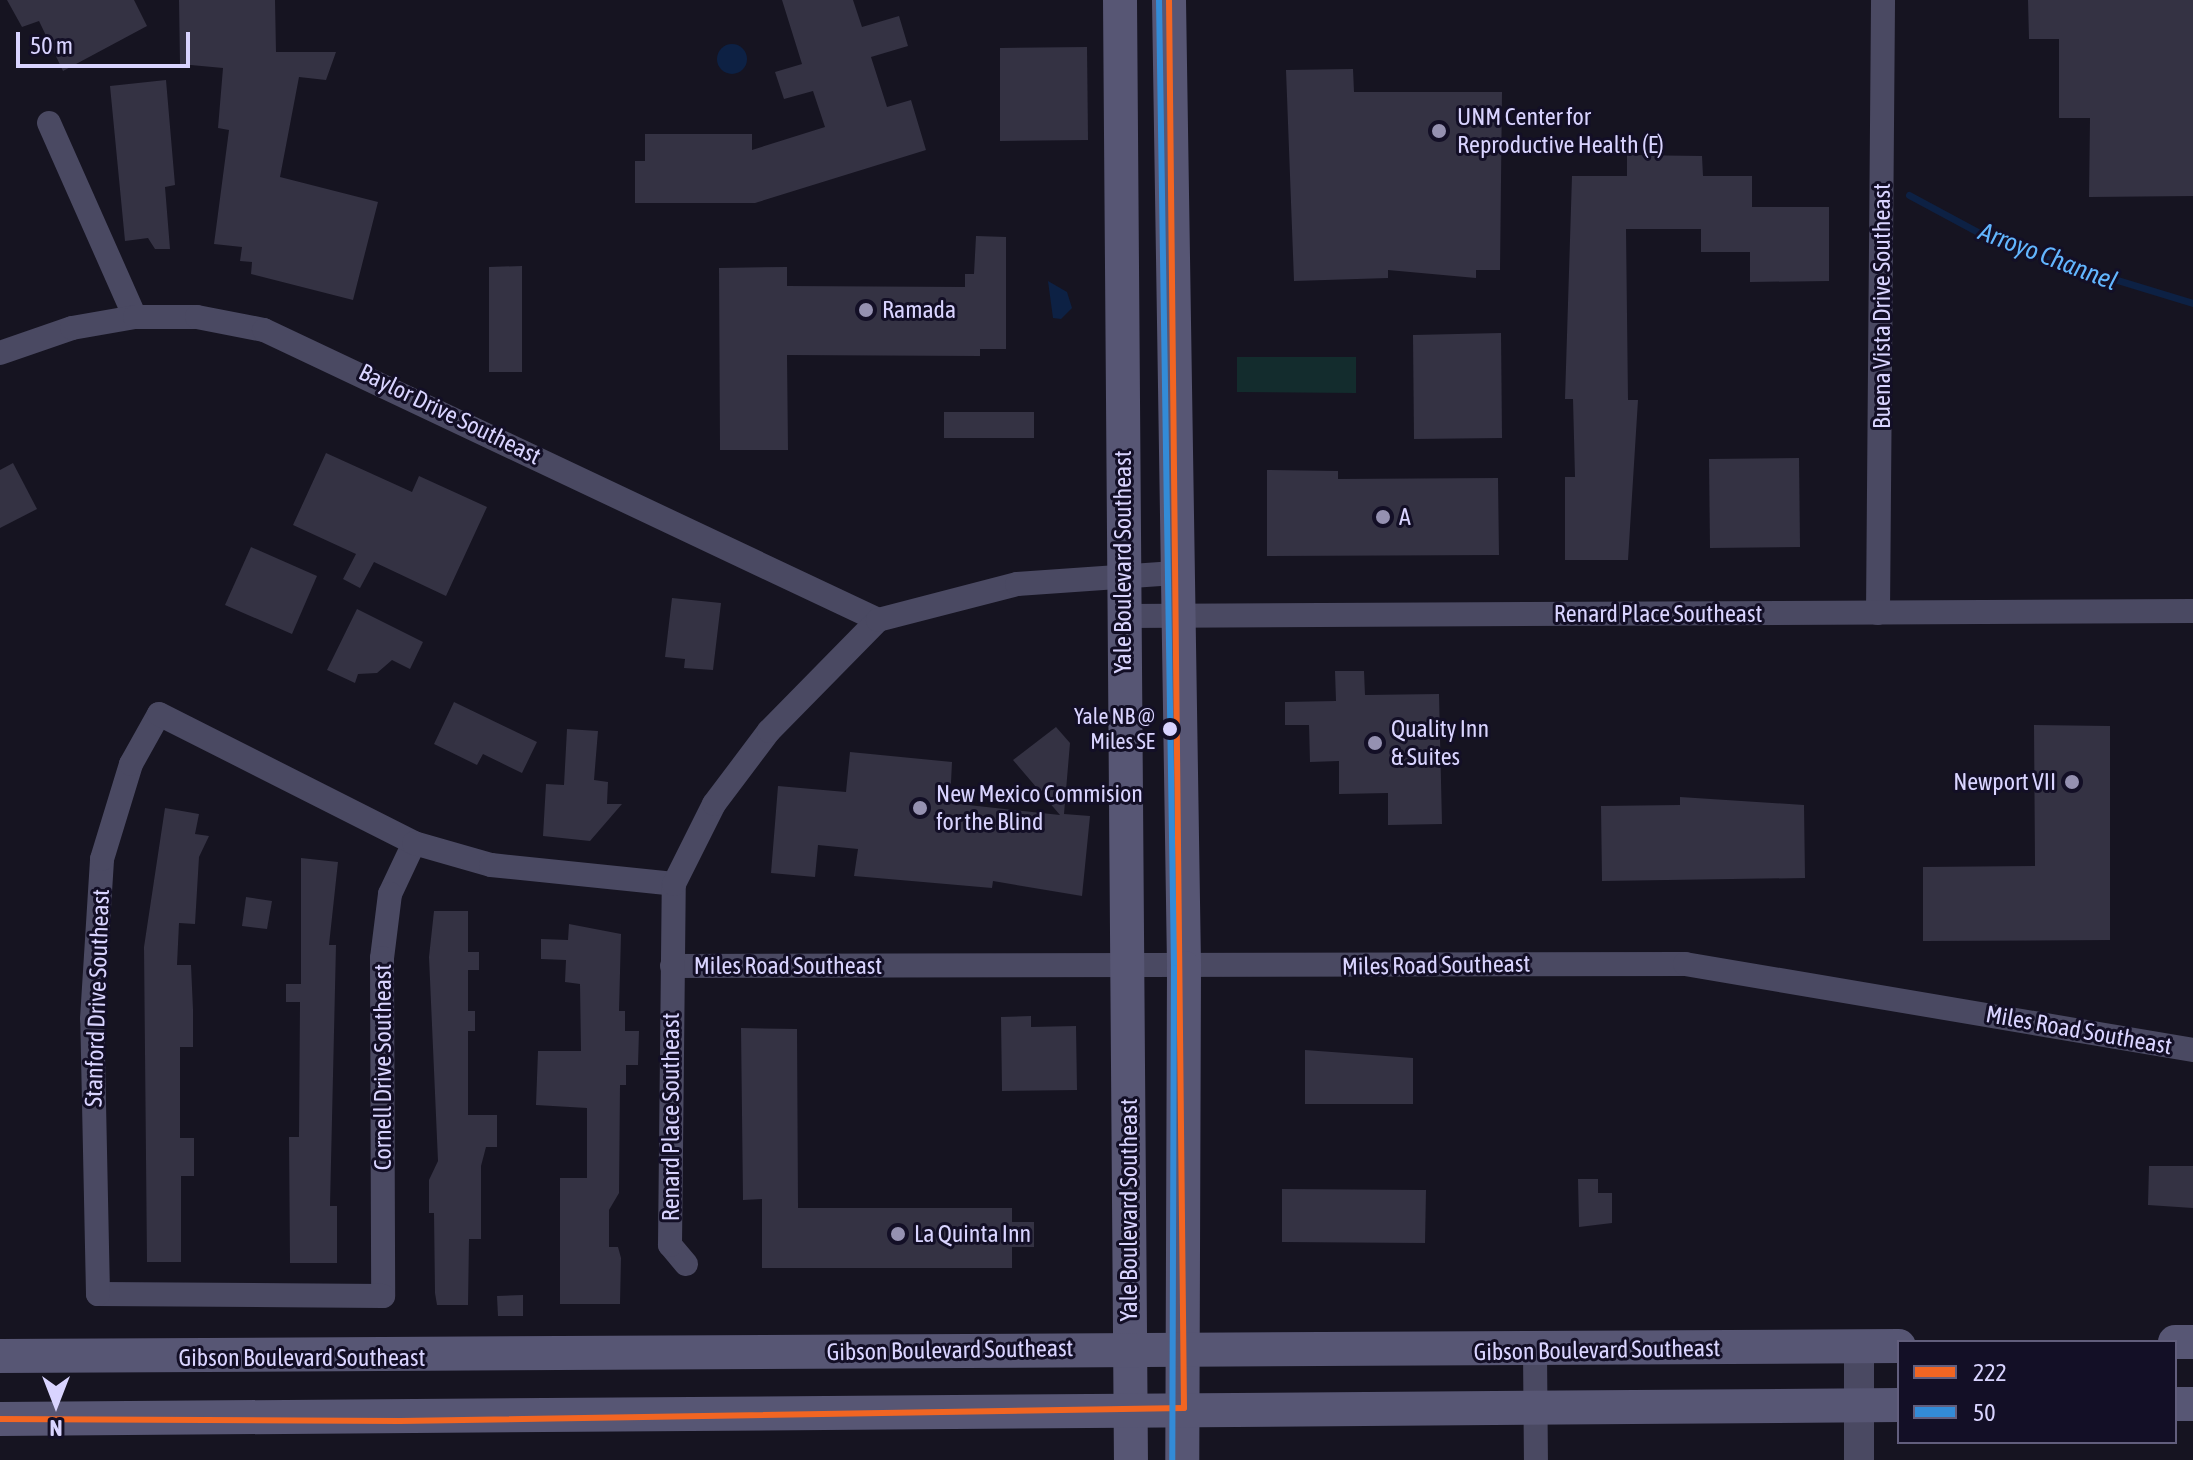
<!DOCTYPE html>
<html>
<head>
<meta charset="utf-8">
<style>
	body { margin:0 }
	#map { position:relative; width:2193px; height:1460px; overflow:hidden; background:#161421; font-family:"Asap Condensed",sans-serif }
	div>[style] { position:absolute }
	[style*='--x'] { left:calc(var(--x)*1px); top:calc(var(--y)*1px); width:calc(var(--w)*1px); rotate:calc(var(--a)*1deg) }
	.green>* { inset:0; background:#132c2d }
	.water>* { inset:0; background:#0d2144 }
	.round { border-radius:50% }
	.stream>* { height:7px; margin:-3.5px; padding:0 3.5px; transform-origin:3.5px; border-radius:3.5px; background:#0d2144 }
	.building>* { inset:0; background:#343243 }
	.minor>* { height:24px; margin:-12px; padding:0 12px; transform-origin:12px; border-radius:12px; background:#4a4962 }
	.tertiary>* { height:30px; margin:-15px; padding:0 15px; transform-origin:15px; border-radius:15px; background:#4a4962 }
	.secondary>* { height:34px; margin:-17px; padding:0 17px; transform-origin:17px; border-radius:17px; background:#575674 }
	.bus-1>* { height:6px; margin:-3px; padding:0 3px; transform-origin:3px; border-radius:3px; background:#f26522 }
	.bus-2>* { height:6px; margin:-3px; padding:0 3px; transform-origin:3px; border-radius:3px; background:#338bd7 }
	.dots>* { width:22px; height:22px; translate:-50% -50%; box-sizing:border-box; border:4px solid #130f26; border-radius:50% }
	span { translate:-50% -50%; white-space:nowrap; text-align:center; line-height:1.15; -webkit-text-stroke:6px #130f26; paint-order:stroke }
	.bus-label { font-size:22px; color:#d9d4ff }
	.right { translate:-100% -50%; text-align:right }
	.poi-label { font-size:24px; color:#d9d4ff }
	.left { translate:0 -50%; text-align:left }
	.street-label { font-size:24px; color:#d9d4ff }
	.water-label { font-size:26px; color:#62b6ff; font-style:italic }
	.legend { position:absolute; left:1897px; top:1340px; width:280px; height:104px; box-sizing:border-box; background:#130f26; border:2px solid #625e7d; margin:0; padding:10px 14px; list-style:none; font-size:24px; color:#d9d4ff }
	.legend li { display:flex; align-items:center; gap:16px; height:40px }
	.legend b { width:40px; border:2px solid #625e7d }
	.north { position:absolute; left:16px; top:1364px; width:80px; height:80px; -webkit-text-stroke:6px #130f26; paint-order:stroke; rotate:180deg; font-size:22px; font-weight:700; line-height:32px; text-align:center; color:#d9d4ff }
	.north::after { content:''; display:block; margin:auto; width:28px; height:36px; background:#d9d4ff; clip-path:polygon(50% 0,100% 100%,50% 72%,0 100%) }
	.scale { position:absolute; left:16px; top:32px; width:174px; height:36px; box-sizing:border-box; border:4px solid #d9d4ff; border-top:0; padding-left:10px; font-size:24px; line-height:28px; white-space:nowrap; color:#d9d4ff; -webkit-text-stroke:6px #130f26; paint-order:stroke }
</style>
</head>
<body>
<div id="map">
	<div class="green">
		<i style="clip-path:polygon(1237px 357px,1356px 357px,1356px 393px,1237px 392px)"></i>
	</div>
	<div class="water">
		<i class="round" style="left:717px;top:44px;width:30px;height:30px"></i>
		<i style="clip-path:polygon(1048px 281px,1067px 292px,1072px 308px,1061px 319px,1053px 318px)"></i>
	</div>
	<div class="stream">
		<i style="--x:1909;--y:195;--w:106;--a:28.3"></i>
		<i style="--x:2002;--y:245;--w:200;--a:16.9"></i>
	</div>
	<div class="building">
		<i style="clip-path:polygon(7px 0,134px 0,147px 26px,63px 71px,39px 21px,22px 27px)"></i>
		<i style="clip-path:polygon(179px 0,275px 0,276px 52px,336px 52px,326px 80px,299px 77px,280px 177px,378px 202px,353px 300px,251px 274px,252px 262px,240px 261px,242px 247px,214px 244px,229px 130px,218px 128px,223px 68px,180px 64px)"></i>
		<i style="clip-path:polygon(782px 0,853px 0,862px 27px,899px 16px,908px 46px,871px 57px,887px 107px,911px 100px,926px 150px,755px 203px,635px 203px,635px 161px,645px 161px,645px 134px,752px 134px,752px 150px,825px 127px,813px 91px,784px 99px,775px 72px,802px 64px)"></i>
		<i style="clip-path:polygon(2028px 0,2193px 0,2193px 196px,2089px 197px,2090px 118px,2059px 118px,2059px 39px,2029px 39px)"></i>
		<i style="clip-path:polygon(1087px 47px,1088px 140px,1000px 141px,1000px 48px)"></i>
		<i style="clip-path:polygon(1353px 69px,1354px 92px,1502px 92px,1500px 270px,1476px 270px,1476px 278px,1388px 270px,1388px 278px,1294px 281px,1286px 70px)"></i>
		<i style="clip-path:polygon(166px 80px,175px 185px,165px 187px,170px 249px,155px 249px,148px 238px,125px 241px,110px 86px)"></i>
		<i style="clip-path:polygon(1627px 155px,1702px 156px,1703px 176px,1752px 176px,1752px 207px,1829px 207px,1829px 281px,1750px 282px,1750px 252px,1701px 252px,1701px 229px,1626px 229px,1628px 400px,1638px 400px,1628px 560px,1565px 560px,1565px 477px,1575px 477px,1573px 399px,1565px 399px,1572px 176px,1627px 176px)"></i>
		<i style="clip-path:polygon(976px 236px,1006px 237px,1006px 349px,980px 349px,980px 356px,787px 355px,788px 450px,720px 450px,719px 268px,787px 267px,787px 286px,965px 287px,965px 274px,974px 274px)"></i>
		<i style="clip-path:polygon(522px 266px,522px 372px,489px 372px,489px 267px)"></i>
		<i style="clip-path:polygon(1501px 333px,1502px 438px,1414px 439px,1413px 335px)"></i>
		<i style="clip-path:polygon(944px 412px,1034px 412px,1034px 438px,944px 438px)"></i>
		<i style="clip-path:polygon(326px 453px,412px 492px,419px 476px,487px 507px,446px 596px,374px 562px,360px 588px,343px 579px,356px 554px,293px 525px)"></i>
		<i style="clip-path:polygon(1799px 458px,1800px 547px,1710px 548px,1709px 459px)"></i>
		<i style="clip-path:polygon(13px 463px,37px 509px,0 528px,0 470px)"></i>
		<i style="clip-path:polygon(1267px 470px,1338px 471px,1338px 479px,1498px 478px,1499px 555px,1267px 556px)"></i>
		<i style="clip-path:polygon(251px 547px,317px 576px,292px 634px,225px 605px)"></i>
		<i style="clip-path:polygon(672px 598px,721px 603px,713px 670px,684px 668px,685px 659px,665px 657px)"></i>
		<i style="clip-path:polygon(357px 609px,423px 642px,410px 669px,392px 660px,377px 673px,358px 674px,355px 683px,327px 670px)"></i>
		<i style="clip-path:polygon(1335px 671px,1364px 671px,1365px 695px,1439px 694px,1442px 824px,1388px 825px,1388px 793px,1339px 794px,1339px 761px,1310px 762px,1309px 725px,1285px 725px,1285px 702px,1336px 701px)"></i>
		<i style="clip-path:polygon(454px 702px,537px 742px,522px 773px,483px 754px,477px 765px,434px 744px)"></i>
		<i style="clip-path:polygon(2034px 725px,2110px 726px,2110px 940px,1923px 941px,1923px 867px,2035px 866px)"></i>
		<i style="clip-path:polygon(1056px 727px,1070px 743px,1064px 814px,1090px 816px,1082px 896px,993px 881px,992px 888px,854px 876px,858px 849px,818px 845px,815px 877px,771px 873px,778px 786px,846px 792px,850px 752px,952px 762px,950px 803px,1060px 815px,1013px 760px)"></i>
		<i style="clip-path:polygon(567px 729px,598px 731px,594px 780px,608px 782px,607px 804px,622px 804px,590px 841px,543px 836px,546px 784px,564px 785px)"></i>
		<i style="clip-path:polygon(1680px 797px,1804px 805px,1805px 878px,1602px 881px,1601px 806px,1680px 805px)"></i>
		<i style="clip-path:polygon(165px 808px,199px 814px,195px 834px,209px 836px,199px 857px,195px 924px,179px 923px,177px 965px,191px 965px,193px 1010px,193px 1047px,180px 1047px,180px 1138px,194px 1138px,194px 1176px,181px 1176px,181px 1262px,147px 1262px,144px 947px)"></i>
		<i style="clip-path:polygon(301px 858px,338px 862px,329px 945px,336px 945px,330px 1206px,337px 1206px,337px 1263px,290px 1263px,289px 1137px,299px 1137px,300px 1002px,286px 1002px,286px 984px,301px 984px)"></i>
		<i style="clip-path:polygon(246px 897px,272px 901px,267px 929px,242px 926px)"></i>
		<i style="clip-path:polygon(434px 911px,468px 911px,468px 952px,479px 952px,479px 970px,468px 970px,468px 1011px,475px 1011px,475px 1031px,468px 1031px,468px 1115px,497px 1115px,497px 1147px,486px 1147px,481px 1166px,481px 1239px,469px 1239px,468px 1305px,437px 1305px,435px 1293px,434px 1213px,429px 1213px,429px 1180px,438px 1161px,429px 957px)"></i>
		<i style="clip-path:polygon(569px 924px,621px 934px,619px 1011px,625px 1011px,625px 1031px,639px 1031px,638px 1065px,626px 1065px,626px 1085px,620px 1085px,619px 1193px,609px 1210px,609px 1247px,618px 1247px,621px 1258px,620px 1304px,560px 1304px,560px 1178px,587px 1178px,587px 1108px,536px 1105px,538px 1051px,581px 1051px,580px 984px,565px 982px,566px 960px,541px 959px,541px 939px,568px 940px)"></i>
		<i style="clip-path:polygon(1031px 1016px,1031px 1027px,1076px 1026px,1077px 1090px,1002px 1091px,1001px 1017px)"></i>
		<i style="clip-path:polygon(741px 1028px,797px 1029px,798px 1208px,1012px 1208px,1012px 1222px,1034px 1222px,1034px 1247px,1012px 1247px,1012px 1268px,762px 1268px,762px 1199px,743px 1200px)"></i>
		<i style="clip-path:polygon(1305px 1050px,1413px 1058px,1413px 1104px,1305px 1104px)"></i>
		<i style="clip-path:polygon(2149px 1166px,2193px 1166px,2193px 1208px,2148px 1205px)"></i>
		<i style="clip-path:polygon(1578px 1179px,1598px 1179px,1598px 1193px,1612px 1193px,1612px 1223px,1579px 1227px)"></i>
		<i style="clip-path:polygon(1282px 1189px,1426px 1190px,1425px 1243px,1282px 1242px)"></i>
		<i style="clip-path:polygon(523px 1295px,523px 1316px,498px 1316px,497px 1296px)"></i>
	</div>
	<div class="minor">
		<i style="--x:49;--y:123;--w:212;--a:66.1"></i>
		<i style="--x:0;--y:353;--w:76;--a:-19.1"></i>
		<i style="--x:72;--y:328;--w:64;--a:-9.9"></i>
		<i style="--x:135;--y:317;--w:62;--a:0"></i>
		<i style="--x:197;--y:317;--w:68;--a:11"></i>
		<i style="--x:264;--y:330;--w:679;--a:25.28"></i>
		<i style="--x:1878;--y:613;--w:613;--a:-89.53"></i>
		<i style="--x:1124;--y:616;--w:1069;--a:-0.27"></i>
		<i style="--x:414;--y:843;--w:56;--a:115.2"></i>
		<i style="--x:390;--y:894;--w:64;--a:97.1"></i>
		<i style="--x:382;--y:958;--w:338;--a:89.8"></i>
		<i style="--x:383;--y:1296;--w:285;--a:-179.6"></i>
		<i style="--x:98;--y:1294;--w:275;--a:-91.2"></i>
		<i style="--x:92;--y:1019;--w:160;--a:-86.4"></i>
		<i style="--x:102;--y:859;--w:99;--a:-73"></i>
		<i style="--x:131;--y:764;--w:57;--a:-60.8"></i>
		<i style="--x:159;--y:714;--w:286;--a:26.8"></i>
		<i style="--x:414;--y:843;--w:80;--a:15.9"></i>
		<i style="--x:491;--y:865;--w:184;--a:5.9"></i>
		<i style="--x:672;--y:966;--w:1013;--a:-0.11"></i>
		<i style="--x:1685;--y:964;--w:515;--a:9.61"></i>
		<i style="--x:686;--y:1264;--w:25;--a:-130"></i>
		<i style="--x:670;--y:1245;--w:361;--a:-89.4"></i>
		<i style="--x:674;--y:884;--w:89;--a:-63.4"></i>
		<i style="--x:714;--y:804;--w:91;--a:-53"></i>
		<i style="--x:769;--y:731;--w:156;--a:-45.5"></i>
		<i style="--x:878;--y:620;--w:144;--a:-14.5"></i>
		<i style="--x:1017;--y:584;--w:158;--a:-4"></i>
		<i style="--x:1535;--y:1352;--w:108;--a:89.5"></i>
	</div>
	<div class="tertiary">
		<i style="--x:1859;--y:1346;--w:114;--a:90"></i>
	</div>
	<div class="secondary">
		<i style="--x:1120;--y:0;--w:1460;--a:89.57"></i>
		<i style="--x:1169;--y:0;--w:968;--a:89.11"></i>
		<i style="--x:1184;--y:968;--w:492;--a:90.2"></i>
		<i style="--x:2175;--y:1342;--w:18;--a:0"></i>
		<i style="--x:0;--y:1356;--w:1899;--a:-0.3"></i>
		<i style="--x:2175;--y:1404;--w:18;--a:0"></i>
		<i style="--x:0;--y:1419;--w:1899;--a:-0.42"></i>
	</div>
	<div class="bus-1">
		<i style="--x:0;--y:1419;--w:400;--a:0.3"></i>
		<i style="--x:400;--y:1421;--w:784;--a:-0.95"></i>
		<i style="--x:1184;--y:1408;--w:1408;--a:-90.61"></i>
	</div>
	<div class="bus-2">
		<i style="--x:1159;--y:0;--w:968;--a:89.11"></i>
		<i style="--x:1174;--y:968;--w:492;--a:90.2"></i>
	</div>
	<div class="dots">
		<i style="left:1439px;top:131px;background:#9591b1"></i>
		<i style="left:866px;top:310px;background:#9591b1"></i>
		<i style="left:1383px;top:517px;background:#9591b1"></i>
		<i style="left:1170px;top:729px;background:#d9d4ff"></i>
		<i style="left:1375px;top:743px;background:#9591b1"></i>
		<i style="left:2072px;top:782px;background:#9591b1"></i>
		<i style="left:920px;top:808px;background:#9591b1"></i>
		<i style="left:898px;top:1234px;background:#9591b1"></i>
	</div>
	<div class="bus-label">
		<span class="right" style="left:1155px;top:729px">Yale NB @<br>Miles SE</span>
	</div>
	<div class="poi-label">
		<span class="left" style="left:1457px;top:131px">UNM Center for<br>Reproductive Health (E)</span>
		<span class="left" style="left:882px;top:310px">Ramada</span>
		<span class="left" style="left:1399px;top:517px">A</span>
		<span class="left" style="left:1391px;top:743px">Quality Inn<br>&amp; Suites</span>
		<span class="right" style="left:2056px;top:782px">Newport VII</span>
		<span class="left" style="left:936px;top:808px">New Mexico Commision<br>for the Blind</span>
		<span class="left" style="left:914px;top:1234px">La Quinta Inn</span>
	</div>
	<div class="street-label">
		<span style="left:1882px;top:306px;rotate:-90deg">Buena Vista Drive Southeast</span>
		<span style="left:450px;top:414px;rotate:26deg">Baylor Drive Southeast</span>
		<span style="left:1123px;top:562px;rotate:-90deg">Yale Boulevard Southeast</span>
		<span style="left:1658px;top:614px">Renard Place Southeast</span>
		<span style="left:1436px;top:965px;rotate:-1deg">Miles Road Southeast</span>
		<span style="left:788px;top:966px">Miles Road Southeast</span>
		<span style="left:97px;top:998px;rotate:-88deg">Stanford Drive Southeast</span>
		<span style="left:2079px;top:1030px;rotate:10deg">Miles Road Southeast</span>
		<span style="left:383px;top:1067px;rotate:-90deg">Cornell Drive Southeast</span>
		<span style="left:671px;top:1117px;rotate:-90deg">Renard Place Southeast</span>
		<span style="left:1129px;top:1210px;rotate:-90deg">Yale Boulevard Southeast</span>
		<span style="left:950px;top:1350px;rotate:-1deg">Gibson Boulevard Southeast</span>
		<span style="left:1597px;top:1350px;rotate:-1deg">Gibson Boulevard Southeast</span>
		<span style="left:302px;top:1358px">Gibson Boulevard Southeast</span>
	</div>
	<div class="water-label">
		<span style="left:2048px;top:257px;rotate:21deg">Arroyo Channel</span>
	</div>
	<ul class="legend">
	<li><b style="height:10px;background:#f26522"></b>222</li>
	<li><b style="height:10px;background:#338bd7"></b>50</li>
	</ul>
	<div class="north">N</div>
	<div class="scale">50 m</div>
</div>
</body>
</html>
